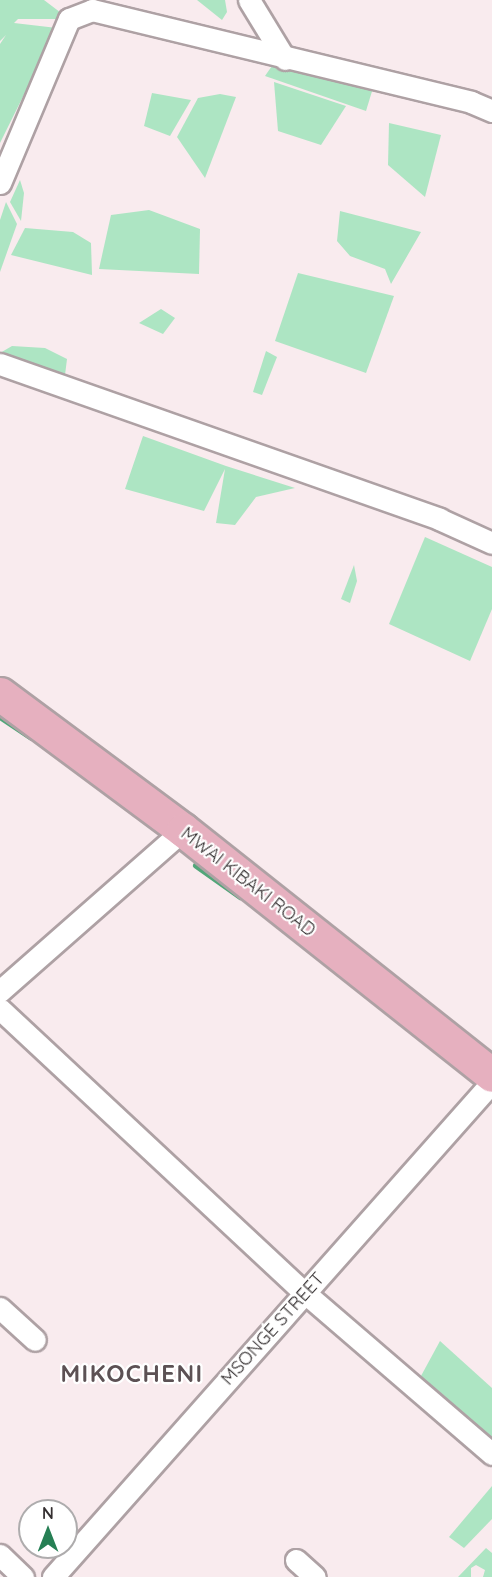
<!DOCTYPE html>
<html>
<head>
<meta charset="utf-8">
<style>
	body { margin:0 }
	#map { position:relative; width:492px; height:1577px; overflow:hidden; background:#f9ebee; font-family:Quicksand,sans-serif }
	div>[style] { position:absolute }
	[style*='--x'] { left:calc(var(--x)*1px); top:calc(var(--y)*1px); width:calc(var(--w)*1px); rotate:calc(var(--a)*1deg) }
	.green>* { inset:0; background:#ade5c3 }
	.stream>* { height:7px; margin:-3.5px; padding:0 3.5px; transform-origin:3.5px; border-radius:3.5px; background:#52a679 }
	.roads { filter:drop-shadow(2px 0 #aea1a4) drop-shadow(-2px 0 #aea1a4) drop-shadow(0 2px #aea1a4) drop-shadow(0 -2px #aea1a4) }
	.minor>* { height:21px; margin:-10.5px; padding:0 10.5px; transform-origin:10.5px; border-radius:10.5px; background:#fff }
	.primary>* { height:33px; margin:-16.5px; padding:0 16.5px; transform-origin:16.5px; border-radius:16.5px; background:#e6b0bf }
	span { translate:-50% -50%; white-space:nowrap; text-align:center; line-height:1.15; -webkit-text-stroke:4.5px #fff; paint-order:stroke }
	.street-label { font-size:18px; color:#353031 }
	.district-label { font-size:24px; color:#5c5154; font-weight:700; letter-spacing:1.5px }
	.north { position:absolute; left:18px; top:1499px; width:60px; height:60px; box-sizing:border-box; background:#fff; border:2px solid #aeacad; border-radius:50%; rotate:0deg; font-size:16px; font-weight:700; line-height:24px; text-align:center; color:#353031 }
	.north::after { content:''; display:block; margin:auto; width:21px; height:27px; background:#267f54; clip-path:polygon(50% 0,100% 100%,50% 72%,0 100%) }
</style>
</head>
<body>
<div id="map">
	<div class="green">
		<i style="clip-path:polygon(0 0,44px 0,69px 19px,18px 19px,14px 23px,57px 28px,0 143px,0 44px,6px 35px,0 41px)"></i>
		<i style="clip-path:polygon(197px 0,225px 0,227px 12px,222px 20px)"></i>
		<i style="clip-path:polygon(274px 63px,373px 88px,366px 111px,265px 76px)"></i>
		<i style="clip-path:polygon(274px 82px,346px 106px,321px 145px,278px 131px)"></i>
		<i style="clip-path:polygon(152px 93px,191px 100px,170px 136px,144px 126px)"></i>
		<i style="clip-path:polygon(220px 94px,236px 97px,205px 178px,177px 137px,198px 98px)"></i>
		<i style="clip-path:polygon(389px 123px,441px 135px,425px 197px,388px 165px)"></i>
		<i style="clip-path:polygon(20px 180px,24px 193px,21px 221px,10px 202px)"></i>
		<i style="clip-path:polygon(6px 202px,17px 224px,0 272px,0 220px)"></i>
		<i style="clip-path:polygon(149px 210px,200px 229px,199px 274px,99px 269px,111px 215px)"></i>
		<i style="clip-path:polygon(340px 211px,421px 232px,391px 284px,385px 269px,350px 256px,337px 241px)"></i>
		<i style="clip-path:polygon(25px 228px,73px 232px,91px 243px,92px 275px,11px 255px)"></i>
		<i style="clip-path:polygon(298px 273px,394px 296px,366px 373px,275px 341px)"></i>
		<i style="clip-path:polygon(161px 309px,175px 318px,163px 334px,139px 323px)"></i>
		<i style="clip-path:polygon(12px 346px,45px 348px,67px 359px,64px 383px,0 359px,0 353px)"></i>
		<i style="clip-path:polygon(266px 351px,277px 357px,262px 395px,253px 392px)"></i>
		<i style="clip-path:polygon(143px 436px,226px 466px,295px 488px,256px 497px,235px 525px,216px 523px,225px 469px,204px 511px,125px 489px)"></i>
		<i style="clip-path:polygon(425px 537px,492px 567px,492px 609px,470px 661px,389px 624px)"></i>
		<i style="clip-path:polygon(354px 565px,357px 581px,350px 603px,341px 599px)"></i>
		<i style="clip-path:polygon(440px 1341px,492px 1388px,492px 1442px,415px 1387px)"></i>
		<i style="clip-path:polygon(492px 1486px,492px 1519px,464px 1548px,449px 1537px)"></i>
		<i style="clip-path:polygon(486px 1548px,492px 1553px,492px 1577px,483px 1577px,485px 1570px,476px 1565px,471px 1568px,471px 1577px,458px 1577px)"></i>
	</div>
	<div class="stream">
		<i style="--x:0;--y:716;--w:37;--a:34"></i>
		<i style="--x:196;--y:865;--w:54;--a:35.2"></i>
	</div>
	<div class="roads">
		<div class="minor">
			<i style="--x:249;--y:0;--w:69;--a:58.6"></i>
			<i style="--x:0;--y:183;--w:178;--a:-67.2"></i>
			<i style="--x:69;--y:19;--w:25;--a:-21"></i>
			<i style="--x:92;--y:10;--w:390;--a:13.6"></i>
			<i style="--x:471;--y:102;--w:23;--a:23"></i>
			<i style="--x:0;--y:364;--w:466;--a:19.4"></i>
			<i style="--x:439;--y:519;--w:58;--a:24.4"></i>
			<i style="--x:0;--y:991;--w:244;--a:-41.3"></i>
			<i style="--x:0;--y:1009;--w:417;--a:43"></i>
			<i style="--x:305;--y:1293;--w:247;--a:40.7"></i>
			<i style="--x:0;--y:1308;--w:47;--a:42.4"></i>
			<i style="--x:0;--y:1555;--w:32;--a:44"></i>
			<i style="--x:296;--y:1560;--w:25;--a:42"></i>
			<i style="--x:53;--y:1577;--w:662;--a:-48.43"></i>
		</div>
		<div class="primary">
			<i style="--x:0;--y:694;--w:228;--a:36.6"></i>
			<i style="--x:183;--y:830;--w:394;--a:38.4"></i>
		</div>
	</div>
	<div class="street-label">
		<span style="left:248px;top:882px;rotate:38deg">MWAI KIBAKI ROAD</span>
		<span style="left:273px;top:1329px;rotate:-48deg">MSONGE STREET</span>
	</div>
	<div class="district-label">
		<span style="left:132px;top:1374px">MIKOCHENI</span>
	</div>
	<div class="north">N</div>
</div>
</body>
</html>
